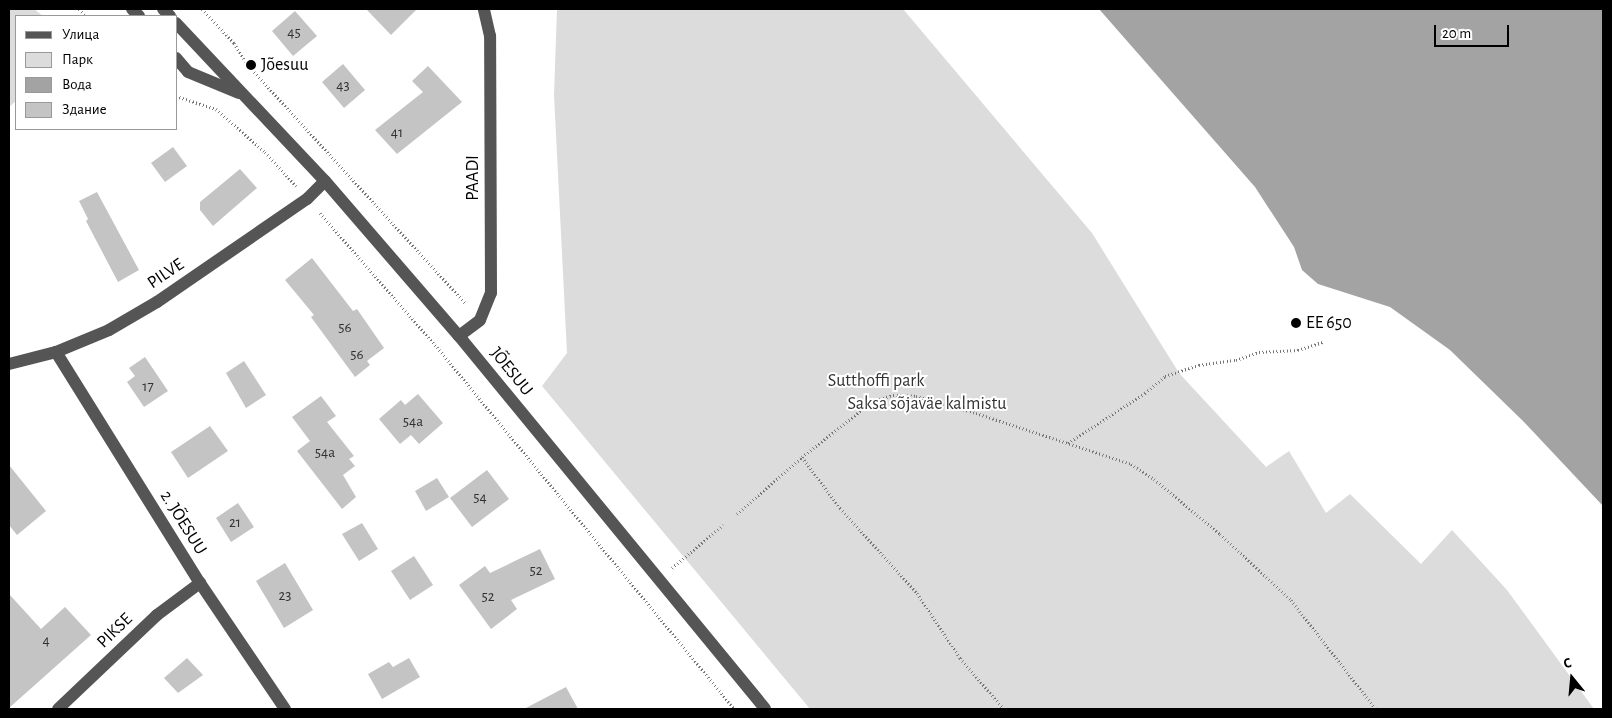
<!DOCTYPE html>
<html>
<head>
<meta charset="utf-8">
<style>
	body { margin:0 }
	#map { position:relative; width:1612px; height:718px; overflow:hidden; background:#fff; font-family:"Alegreya Sans",sans-serif }
	div>[style] { position:absolute }
	[style*='--x'] { left:calc(var(--x)*1px); top:calc(var(--y)*1px); width:calc(var(--w)*1px); rotate:calc(var(--a)*1deg) }
	.green>* { inset:0; background:#dcdcdc }
	.water>* { inset:0; background:#a3a3a3 }
	.building>* { inset:0; background:#c4c4c4 }
	.path>* { height:3px; margin-top:-1.5px; transform-origin:0; background:repeating-linear-gradient(90deg,#777 0 1px,transparent 0 3.5px) }
	.minor>* { height:12px; margin:-6px; padding:0 6px; transform-origin:6px; border-radius:6px; background:#555 }
	.dots>* { width:14px; height:14px; translate:-50% -50%; box-sizing:border-box; border:2px solid #fff; border-radius:50% }
	span { translate:-50% -50%; white-space:nowrap; text-align:center; line-height:1.15; -webkit-text-stroke:4px #fff; paint-order:stroke }
	.number-label { font-size:15px; color:#313131 }
	.number-label span { -webkit-text-stroke-width:0 }
	.poi-label { font-size:18px; color:#000 }
	.left { translate:0 -50%; text-align:left }
	.street-label { font-size:18px; color:#000 }
	.park-label { font-size:18px; color:#333 }
	.frame { position:absolute; inset:0; border:10px solid #000; pointer-events:none }
	.legend { position:absolute; left:15px; top:15px; width:162px; height:115px; box-sizing:border-box; background:#fff; border:1px solid #999; margin:0; padding:6px 9px; list-style:none; font-size:15px; color:#000 }
	.legend li { display:flex; align-items:center; gap:10px; height:25px }
	.legend b { width:25px; border:1px solid #999 }
	.north { position:absolute; left:1547px; top:653px; width:50px; height:50px; -webkit-text-stroke:4px #fff; paint-order:stroke; rotate:343deg; font-size:14px; font-weight:700; line-height:20px; text-align:center; color:#000 }
	.north::after { content:''; display:block; margin:auto; width:18px; height:22px; background:#000; clip-path:polygon(50% 0,100% 100%,50% 72%,0 100%) }
	.scale { position:absolute; left:1434px; top:25px; width:75px; height:22px; box-sizing:border-box; border:2px solid #000; border-top:0; padding-left:6px; font-size:15px; line-height:18px; white-space:nowrap; color:#000; -webkit-text-stroke:4px #fff; paint-order:stroke }
</style>
</head>
<body>
<div id="map">
	<div class="green">
		<i style="clip-path:polygon(9px 9px,34px 9px,43px 16px,16px 16px,16px 101px,9px 107px)"></i>
		<i style="clip-path:polygon(557px 9px,903px 9px,1092px 233px,1179px 373px,1266px 467px,1289px 451px,1326px 513px,1350px 494px,1421px 564px,1452px 530px,1507px 590px,1594px 709px,810px 709px,542px 386px,567px 353px,554px 95px)"></i>
	</div>
	<div class="water">
		<i style="clip-path:polygon(1099px 9px,1603px 9px,1603px 506px,1524px 422px,1450px 350px,1390px 307px,1318px 284px,1302px 270px,1294px 247px,1255px 187px)"></i>
	</div>
	<div class="building">
		<i style="clip-path:polygon(366px 9px,417px 9px,391px 35px)"></i>
		<i style="clip-path:polygon(295px 11px,317px 36px,293px 56px,272px 31px)"></i>
		<i style="clip-path:polygon(343px 64px,365px 90px,344px 108px,322px 82px)"></i>
		<i style="clip-path:polygon(428px 66px,462px 102px,397px 154px,375px 130px,423px 92px,412px 81px)"></i>
		<i style="clip-path:polygon(173px 147px,187px 166px,165px 182px,151px 163px)"></i>
		<i style="clip-path:polygon(240px 169px,257px 188px,213px 226px,200px 210px,200px 202px)"></i>
		<i style="clip-path:polygon(97px 192px,139px 270px,118px 282px,86px 221px,88px 219px,79px 201px)"></i>
		<i style="clip-path:polygon(312px 258px,353px 311px,357px 309px,384px 348px,367px 361px,370px 365px,355px 377px,311px 317px,314px 315px,285px 280px)"></i>
		<i style="clip-path:polygon(145px 357px,168px 391px,144px 407px,127px 382px,135px 376px,129px 368px)"></i>
		<i style="clip-path:polygon(244px 361px,266px 395px,246px 408px,226px 373px)"></i>
		<i style="clip-path:polygon(418px 394px,443px 423px,419px 444px,411px 435px,400px 444px,379px 419px,401px 400px,405px 405px)"></i>
		<i style="clip-path:polygon(321px 396px,336px 416px,327px 422px,354px 456px,349px 459px,355px 466px,343px 475px,356px 497px,342px 509px,297px 451px,310px 441px,292px 417px)"></i>
		<i style="clip-path:polygon(210px 426px,228px 451px,188px 478px,171px 452px)"></i>
		<i style="clip-path:polygon(9px 465px,46px 511px,17px 535px,9px 525px)"></i>
		<i style="clip-path:polygon(487px 470px,509px 499px,472px 527px,450px 498px)"></i>
		<i style="clip-path:polygon(437px 478px,449px 497px,426px 511px,415px 491px)"></i>
		<i style="clip-path:polygon(238px 503px,254px 527px,231px 542px,216px 518px)"></i>
		<i style="clip-path:polygon(362px 523px,378px 549px,359px 561px,342px 534px)"></i>
		<i style="clip-path:polygon(540px 549px,555px 579px,511px 600px,517px 609px,491px 629px,459px 585px,485px 566px,490px 573px)"></i>
		<i style="clip-path:polygon(414px 556px,433px 585px,410px 600px,391px 571px)"></i>
		<i style="clip-path:polygon(285px 563px,313px 610px,284px 628px,256px 581px)"></i>
		<i style="clip-path:polygon(9px 594px,41px 629px,65px 607px,91px 635px,9px 708px)"></i>
		<i style="clip-path:polygon(187px 658px,203px 675px,178px 693px,164px 678px)"></i>
		<i style="clip-path:polygon(409px 658px,420px 677px,382px 699px,368px 674px,389px 662px,393px 667px)"></i>
		<i style="clip-path:polygon(566px 687px,578px 709px,524px 709px)"></i>
	</div>
	<div class="path">
		<i style="--x:79;--y:9;--w:10;--a:45"></i>
		<i style="--x:202;--y:9;--w:47;--a:46.7"></i>
		<i style="--x:234;--y:43;--w:25;--a:58"></i>
		<i style="--x:247;--y:64;--w:325;--a:47.6"></i>
		<i style="--x:176;--y:96;--w:42;--a:18"></i>
		<i style="--x:216;--y:109;--w:65;--a:41.3"></i>
		<i style="--x:265;--y:152;--w:46;--a:47.6"></i>
		<i style="--x:320;--y:213;--w:178;--a:48.9"></i>
		<i style="--x:437;--y:347;--w:468;--a:50.6"></i>
		<i style="--x:1068;--y:443;--w:92;--a:-33"></i>
		<i style="--x:1145;--y:393;--w:26;--a:-40"></i>
		<i style="--x:1165;--y:376;--w:36;--a:-18"></i>
		<i style="--x:1199;--y:365;--w:37;--a:-8"></i>
		<i style="--x:1236;--y:360;--w:24;--a:-19"></i>
		<i style="--x:1259;--y:352;--w:39;--a:-3"></i>
		<i style="--x:1298;--y:350;--w:26;--a:-18"></i>
		<i style="--x:802;--y:457;--w:64;--a:53.3"></i>
		<i style="--x:840;--y:508;--w:115;--a:47.8"></i>
		<i style="--x:917;--y:593;--w:78;--a:56.5"></i>
		<i style="--x:960;--y:658;--w:67;--a:49.2"></i>
		<i style="--x:737;--y:514;--w:86;--a:-41.2"></i>
		<i style="--x:802;--y:457;--w:90;--a:-38.3"></i>
		<i style="--x:873;--y:401;--w:21;--a:-17"></i>
		<i style="--x:893;--y:395;--w:23;--a:2"></i>
		<i style="--x:916;--y:396;--w:62;--a:15.8"></i>
		<i style="--x:976;--y:413;--w:163;--a:18.2"></i>
		<i style="--x:1131;--y:464;--w:27;--a:33"></i>
		<i style="--x:1154;--y:479;--w:86;--a:39.8"></i>
		<i style="--x:1220;--y:534;--w:97;--a:42.9"></i>
		<i style="--x:1291;--y:600;--w:138;--a:52.1"></i>
		<i style="--x:672;--y:568;--w:67;--a:-40.1"></i>
	</div>
	<div class="minor">
		<i style="--x:132;--y:9;--w:10;--a:45"></i>
		<i style="--x:163;--y:9;--w:10;--a:45"></i>
		<i style="--x:176;--y:23;--w:217;--a:46.7"></i>
		<i style="--x:325;--y:181;--w:205;--a:49.2"></i>
		<i style="--x:459;--y:336;--w:482;--a:50.6"></i>
		<i style="--x:176;--y:58;--w:18;--a:49"></i>
		<i style="--x:188;--y:72;--w:55;--a:22.4"></i>
		<i style="--x:459;--y:336;--w:26;--a:-37"></i>
		<i style="--x:480;--y:320;--w:29;--a:-68"></i>
		<i style="--x:491;--y:293;--w:257;--a:-90.2"></i>
		<i style="--x:490;--y:36;--w:28;--a:-103"></i>
		<i style="--x:56;--y:352;--w:272;--a:58.1"></i>
		<i style="--x:200;--y:583;--w:152;--a:56"></i>
		<i style="--x:9;--y:364;--w:49;--a:-14.3"></i>
		<i style="--x:56;--y:352;--w:57;--a:-22.5"></i>
		<i style="--x:109;--y:330;--w:56;--a:-30.3"></i>
		<i style="--x:157;--y:302;--w:182;--a:-34.5"></i>
		<i style="--x:307;--y:199;--w:25;--a:-45"></i>
		<i style="--x:58;--y:709;--w:137;--a:-43.5"></i>
		<i style="--x:157;--y:615;--w:54;--a:-36.7"></i>
	</div>
	<div class="dots">
		<i style="left:251px;top:65px;background:#000"></i>
		<i style="left:1296px;top:323px;background:#000"></i>
	</div>
	<div class="number-label">
		<span style="left:294px;top:33px">45</span>
		<span style="left:343px;top:86px">43</span>
		<span style="left:397px;top:133px">41</span>
		<span style="left:345px;top:328px">56</span>
		<span style="left:357px;top:355px">56</span>
		<span style="left:148px;top:387px">17</span>
		<span style="left:413px;top:422px">54a</span>
		<span style="left:325px;top:453px">54a</span>
		<span style="left:480px;top:498px">54</span>
		<span style="left:235px;top:523px">21</span>
		<span style="left:536px;top:571px">52</span>
		<span style="left:285px;top:596px">23</span>
		<span style="left:488px;top:597px">52</span>
		<span style="left:46px;top:641px">4</span>
	</div>
	<div class="poi-label">
		<span class="left" style="left:261px;top:65px">Jõesuu</span>
		<span class="left" style="left:1306px;top:323px">EE 650</span>
	</div>
	<div class="street-label">
		<span style="left:473px;top:178px;rotate:-90deg">PAADI</span>
		<span style="left:166px;top:274px;rotate:-34deg">PILVE</span>
		<span style="left:511px;top:372px;rotate:51deg">JÕESUU</span>
		<span style="left:183px;top:523px;rotate:58deg">2. JÕESUU</span>
		<span style="left:115px;top:631px;rotate:-44deg">PIKSE</span>
	</div>
	<div class="park-label">
		<span style="left:876px;top:381px">Sutthoffi park</span>
		<span style="left:927px;top:404px">Saksa sõjaväe kalmistu</span>
	</div>
	<div class="frame"></div>
	<ul class="legend">
	<li><b style="height:6px;background:#555"></b>Улица</li>
	<li><b style="height:14px;background:#dcdcdc"></b>Парк</li>
	<li><b style="height:14px;background:#a3a3a3"></b>Вода</li>
	<li><b style="height:14px;background:#c4c4c4"></b>Здание</li>
	</ul>
	<div class="north">С</div>
	<div class="scale">20 m</div>
</div>
</body>
</html>
